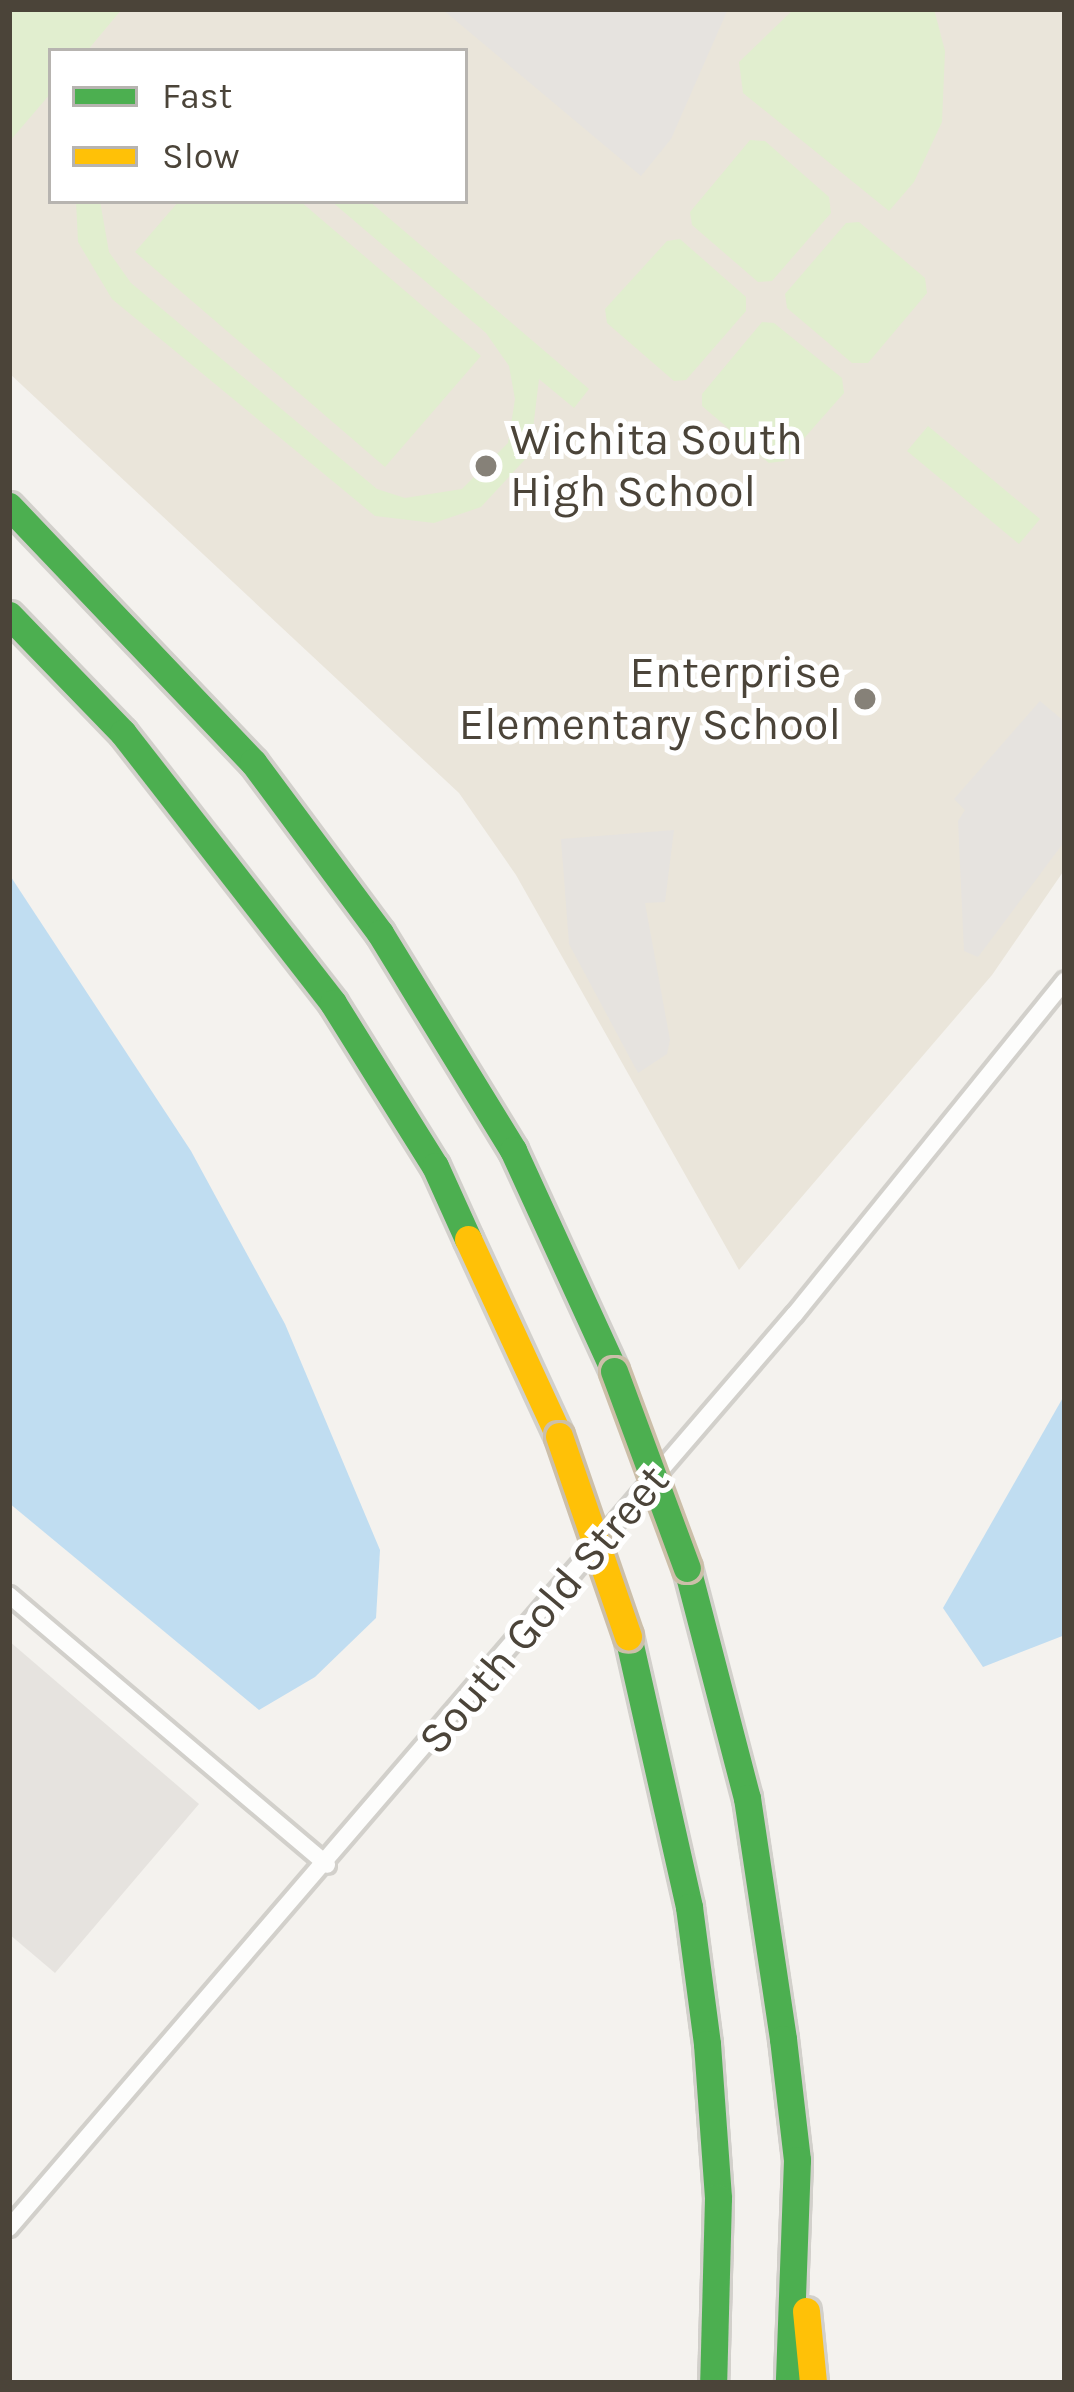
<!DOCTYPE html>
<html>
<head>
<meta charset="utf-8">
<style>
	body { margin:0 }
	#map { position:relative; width:1074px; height:2392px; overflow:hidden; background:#f4f2ee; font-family:Karla,sans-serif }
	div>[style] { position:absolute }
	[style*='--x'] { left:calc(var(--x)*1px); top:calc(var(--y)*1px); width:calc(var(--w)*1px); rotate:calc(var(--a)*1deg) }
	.education>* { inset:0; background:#eae5da }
	.green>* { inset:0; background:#e1eecf }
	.parking>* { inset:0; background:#e6e3df }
	.water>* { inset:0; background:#c0ddf1 }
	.roads { filter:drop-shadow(3px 0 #d2d0cb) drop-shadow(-3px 0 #d2d0cb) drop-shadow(0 3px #d2d0cb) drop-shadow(0 -3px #d2d0cb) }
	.street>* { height:16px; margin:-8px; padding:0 8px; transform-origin:8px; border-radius:8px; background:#fdfdfc }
	.fast>* { height:27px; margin:-13.5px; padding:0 13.5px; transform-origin:13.5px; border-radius:13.5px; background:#4caf50 }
	.slow>* { height:27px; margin:-13.5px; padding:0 13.5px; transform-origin:13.5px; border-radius:13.5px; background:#ffc107 }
	.bridges { filter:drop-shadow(3px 0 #ccbfa9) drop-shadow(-3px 0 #ccbfa9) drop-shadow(0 3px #ccbfa9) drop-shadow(0 -3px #ccbfa9) }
	.fast-bridge>* { height:27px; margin:-13.5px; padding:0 13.5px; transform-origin:13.5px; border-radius:13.5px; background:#4caf50 }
	.slow-bridge>* { height:27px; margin:-13.5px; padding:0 13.5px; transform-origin:13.5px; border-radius:13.5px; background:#ffc107 }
	.dots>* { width:33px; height:33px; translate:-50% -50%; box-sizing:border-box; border:6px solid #fff; border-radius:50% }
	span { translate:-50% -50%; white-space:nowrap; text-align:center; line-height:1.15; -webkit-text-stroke:10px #fff; paint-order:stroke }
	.poi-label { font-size:45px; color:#4b4439 }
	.left { translate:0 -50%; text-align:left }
	.right { translate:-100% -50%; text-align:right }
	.street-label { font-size:45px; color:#4b4439 }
	.frame { position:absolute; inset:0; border:12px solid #4b4439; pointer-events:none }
	.legend { position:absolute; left:48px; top:48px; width:420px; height:156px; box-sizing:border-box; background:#fff; border:3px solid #b7b4b0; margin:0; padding:15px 21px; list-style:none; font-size:36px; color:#4b4439 }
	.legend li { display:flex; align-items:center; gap:24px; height:60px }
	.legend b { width:60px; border:3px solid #b7b4b0 }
</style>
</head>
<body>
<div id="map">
	<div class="education">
		<i style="clip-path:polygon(evenodd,9px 9px,1065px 9px,1065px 869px,992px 975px,739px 1270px,516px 875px,459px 793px,9px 373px,9px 9px,51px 51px,465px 51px,465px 201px,51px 201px,51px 51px)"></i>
	</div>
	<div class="green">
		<i style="clip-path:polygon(9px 9px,122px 9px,87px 51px,51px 51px,51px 93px,9px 142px)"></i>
		<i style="clip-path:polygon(794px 9px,934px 9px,945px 51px,942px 122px,914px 182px,889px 211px,743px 93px,739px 62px)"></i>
		<i style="clip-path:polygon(750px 140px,765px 141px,829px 197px,831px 213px,772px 281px,758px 282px,692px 225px,690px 212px)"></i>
		<i style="clip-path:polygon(76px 201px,100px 201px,109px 252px,131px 283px,377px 489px,405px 498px,462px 489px,508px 443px,515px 399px,509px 366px,486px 333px,331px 201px,369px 201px,589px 389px,574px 408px,539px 379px,530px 454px,481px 507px,434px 523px,375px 516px,112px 299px,78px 242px)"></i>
		<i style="clip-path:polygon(179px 201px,300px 201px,481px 356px,385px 467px,135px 252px)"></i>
		<i style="clip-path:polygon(859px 222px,925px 278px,927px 293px,868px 363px,852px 363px,787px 308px,785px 294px,846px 223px)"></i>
		<i style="clip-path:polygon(680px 239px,746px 297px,746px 311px,686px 380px,674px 381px,607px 323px,605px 309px,667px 241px)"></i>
		<i style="clip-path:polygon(762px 322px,774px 323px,842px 378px,844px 393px,784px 461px,769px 463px,702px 406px,702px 394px)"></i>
		<i style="clip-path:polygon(928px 426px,1040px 519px,1019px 544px,907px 451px)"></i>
	</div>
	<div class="parking">
		<i style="clip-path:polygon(442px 9px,728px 9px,671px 139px,641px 176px)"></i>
		<i style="clip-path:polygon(1040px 701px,1065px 722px,1065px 841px,978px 957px,964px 951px,958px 821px,965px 810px,954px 799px)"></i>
		<i style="clip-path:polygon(674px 830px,665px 902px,645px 903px,670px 1040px,667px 1054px,638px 1073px,569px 944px,561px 839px)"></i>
		<i style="clip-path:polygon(9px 1641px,199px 1804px,55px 1973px,9px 1934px)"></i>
	</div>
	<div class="water">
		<i style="clip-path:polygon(9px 874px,191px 1151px,285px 1324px,380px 1550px,376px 1618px,315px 1677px,259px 1710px,9px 1503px)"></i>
		<i style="clip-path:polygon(1065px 1394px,1065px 1635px,983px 1667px,943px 1608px)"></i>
	</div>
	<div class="roads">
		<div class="street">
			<i style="--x:9;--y:1595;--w:417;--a:40.3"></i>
			<i style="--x:9;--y:2228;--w:1205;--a:-49.31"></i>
			<i style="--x:795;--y:1314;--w:429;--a:-51"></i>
		</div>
		<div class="fast">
			<i style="--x:9;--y:506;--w:354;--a:46.4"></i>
			<i style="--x:253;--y:762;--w:213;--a:53.4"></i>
			<i style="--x:380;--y:933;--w:255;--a:58.5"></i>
			<i style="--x:513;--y:1150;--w:243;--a:65.4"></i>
			<i style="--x:9;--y:615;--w:164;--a:46"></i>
			<i style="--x:123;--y:733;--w:342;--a:52.1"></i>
			<i style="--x:333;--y:1003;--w:192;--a:58"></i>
			<i style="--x:435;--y:1166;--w:80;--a:65.7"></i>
			<i style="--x:687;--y:1568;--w:238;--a:75.4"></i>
			<i style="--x:747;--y:1798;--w:244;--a:81.5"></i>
			<i style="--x:783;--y:2039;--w:122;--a:83.4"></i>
			<i style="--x:797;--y:2160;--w:223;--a:92.1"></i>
			<i style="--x:628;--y:1636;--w:278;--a:77.3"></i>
			<i style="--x:689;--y:1907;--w:138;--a:82.5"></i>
			<i style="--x:707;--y:2044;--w:154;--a:85.9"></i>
			<i style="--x:718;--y:2198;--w:185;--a:91.5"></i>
		</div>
		<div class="slow">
			<i style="--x:468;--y:1239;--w:217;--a:65.2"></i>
			<i style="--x:806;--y:2311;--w:72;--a:84.4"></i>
		</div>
	</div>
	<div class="bridges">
		<div class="fast-bridge">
			<i style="--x:614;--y:1371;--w:210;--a:69.7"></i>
		</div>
		<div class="slow-bridge">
			<i style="--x:559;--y:1436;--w:212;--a:71"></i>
		</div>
	</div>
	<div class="dots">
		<i style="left:486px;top:466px;background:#868178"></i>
		<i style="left:865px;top:699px;background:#868178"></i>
	</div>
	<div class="poi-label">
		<span class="left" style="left:510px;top:466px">Wichita South<br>High School</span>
		<span class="right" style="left:841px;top:699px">Enterprise<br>Elementary School</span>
	</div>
	<div class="street-label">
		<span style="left:544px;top:1610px;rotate:-50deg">South Gold Street</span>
	</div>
	<div class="frame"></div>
	<ul class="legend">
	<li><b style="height:15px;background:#4caf50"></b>Fast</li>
	<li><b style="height:15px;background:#ffc107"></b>Slow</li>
	</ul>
</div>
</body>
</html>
